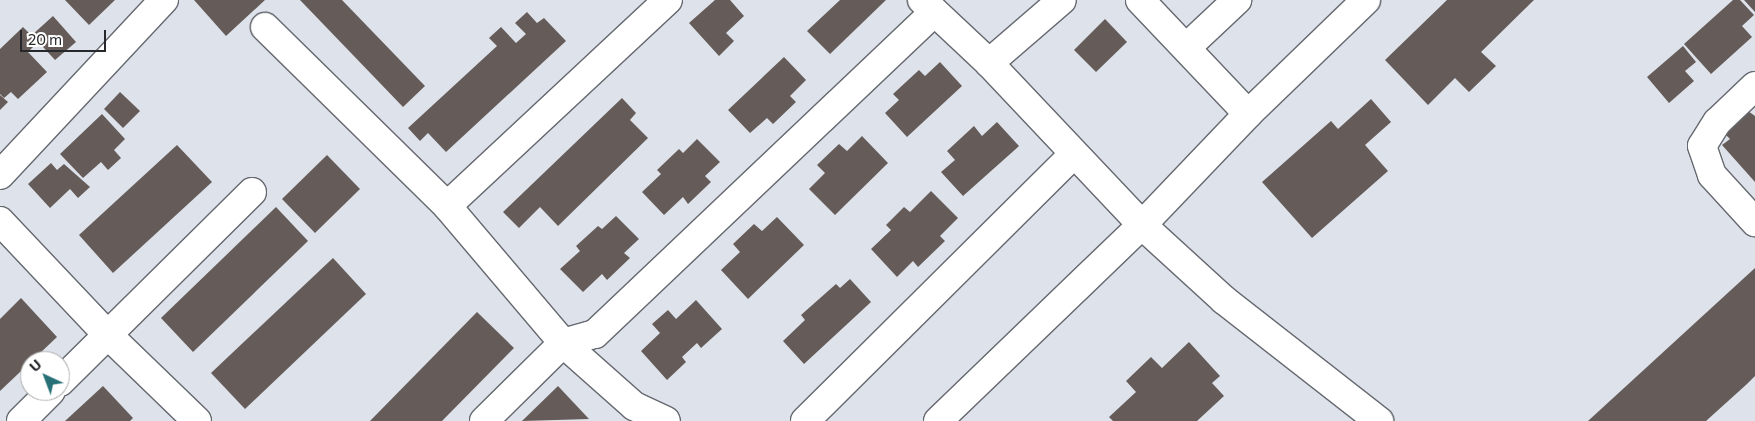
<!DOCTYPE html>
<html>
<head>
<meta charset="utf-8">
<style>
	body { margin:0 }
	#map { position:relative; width:1755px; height:421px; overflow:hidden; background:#dee2ea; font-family:Commissioner,sans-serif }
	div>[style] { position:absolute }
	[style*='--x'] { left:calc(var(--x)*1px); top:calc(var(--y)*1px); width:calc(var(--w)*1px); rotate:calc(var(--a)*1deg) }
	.building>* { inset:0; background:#655c59 }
	.roads { filter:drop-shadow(1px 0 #666970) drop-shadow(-1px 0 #666970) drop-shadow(0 1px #666970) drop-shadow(0 -1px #666970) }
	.minor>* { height:28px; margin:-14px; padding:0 14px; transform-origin:14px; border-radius:14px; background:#fff }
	span { translate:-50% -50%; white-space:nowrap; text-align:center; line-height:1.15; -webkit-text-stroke:5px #fff; paint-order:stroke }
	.north { position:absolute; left:20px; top:351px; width:50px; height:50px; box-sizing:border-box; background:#fff; border:1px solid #a8a9aa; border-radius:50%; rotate:317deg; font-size:14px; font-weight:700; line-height:20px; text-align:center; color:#26282b }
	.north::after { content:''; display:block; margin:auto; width:18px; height:22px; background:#277078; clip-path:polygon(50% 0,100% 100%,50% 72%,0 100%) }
	.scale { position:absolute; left:20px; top:30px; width:86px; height:22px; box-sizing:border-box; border:2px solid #26282b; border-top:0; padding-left:6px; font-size:15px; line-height:18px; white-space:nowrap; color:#26282b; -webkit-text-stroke:4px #fff; paint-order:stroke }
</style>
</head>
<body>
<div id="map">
	<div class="building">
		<i style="clip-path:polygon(65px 0,115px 0,89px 25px)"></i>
		<i style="clip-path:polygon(194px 0,265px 0,226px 36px)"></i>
		<i style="clip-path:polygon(300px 0,342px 0,425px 86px,403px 107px)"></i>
		<i style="clip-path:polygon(715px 0,730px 0,744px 16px,726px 33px,734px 41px,719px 56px,689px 23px)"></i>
		<i style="clip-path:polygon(840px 0,886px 0,830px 54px,807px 31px)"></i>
		<i style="clip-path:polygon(1447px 0,1534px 0,1481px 52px,1496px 66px,1469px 92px,1455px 78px,1428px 105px,1385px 60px)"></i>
		<i style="clip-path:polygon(1733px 0,1740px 0,1754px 15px,1742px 26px,1752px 37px,1711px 74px,1684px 44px)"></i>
		<i style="clip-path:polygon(1744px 0,1755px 0,1755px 12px)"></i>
		<i style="clip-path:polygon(527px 12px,537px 23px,544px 18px,566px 41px,446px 152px,428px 133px,420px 141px,408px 128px,497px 46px,489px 38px,501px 27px,516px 43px,526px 34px,515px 23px)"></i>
		<i style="clip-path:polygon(53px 16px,76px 42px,55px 60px,32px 35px)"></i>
		<i style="clip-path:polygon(1105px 19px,1127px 42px,1096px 72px,1074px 50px)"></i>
		<i style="clip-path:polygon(23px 27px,38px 42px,28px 52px,47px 72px,18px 99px,11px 92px,4px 98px,0 94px,0 49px)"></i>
		<i style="clip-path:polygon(1683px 46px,1696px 62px,1685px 71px,1694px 81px,1669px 103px,1647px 77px)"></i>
		<i style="clip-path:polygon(784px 57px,806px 80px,790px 96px,796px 102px,773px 124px,767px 118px,750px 133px,728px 110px)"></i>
		<i style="clip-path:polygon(940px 62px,962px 86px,907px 137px,885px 113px,899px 100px,893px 94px,919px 70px,925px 76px)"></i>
		<i style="clip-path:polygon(120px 92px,140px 111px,123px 128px,104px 109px)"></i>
		<i style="clip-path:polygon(0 95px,8px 102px,0 110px)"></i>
		<i style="clip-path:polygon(622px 98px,636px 113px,630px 120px,648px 138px,558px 226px,540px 207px,519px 228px,503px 212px)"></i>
		<i style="clip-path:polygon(1371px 99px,1391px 122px,1365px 145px,1388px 171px,1312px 238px,1262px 182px,1331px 121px,1338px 129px)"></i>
		<i style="clip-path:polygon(1748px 111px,1755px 116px,1755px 182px,1722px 145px,1730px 139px,1724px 133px)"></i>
		<i style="clip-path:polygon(102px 114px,125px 139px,114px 150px,121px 158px,108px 170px,101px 162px,83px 178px,60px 154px)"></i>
		<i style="clip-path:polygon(997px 122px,1019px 146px,963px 196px,941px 172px,955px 160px,947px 151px,974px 126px,982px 136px)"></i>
		<i style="clip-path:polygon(862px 136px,888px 163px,835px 215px,809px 189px,825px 173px,817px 165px,839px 144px,847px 151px)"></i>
		<i style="clip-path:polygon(697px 139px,720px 162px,705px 176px,711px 182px,688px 204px,683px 197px,664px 215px,642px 192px,661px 174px,657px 170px,679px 149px,683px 153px)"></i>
		<i style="clip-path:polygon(177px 145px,212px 182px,113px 273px,79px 235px)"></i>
		<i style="clip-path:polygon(327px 155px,360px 189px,315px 233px,282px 199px)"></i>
		<i style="clip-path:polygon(51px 163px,57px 170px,64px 164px,90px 187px,78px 198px,70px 189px,50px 208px,28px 184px)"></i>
		<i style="clip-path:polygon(931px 191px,958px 218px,940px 236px,945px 241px,918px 267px,913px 261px,897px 277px,871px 249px,891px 230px,886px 225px,904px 207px,910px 212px)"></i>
		<i style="clip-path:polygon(276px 207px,308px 241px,193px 352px,161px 318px)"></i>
		<i style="clip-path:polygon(616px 216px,639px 239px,624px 253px,630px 258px,607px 280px,602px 274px,583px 292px,560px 269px,580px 251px,576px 246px,598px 226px,602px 229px)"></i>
		<i style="clip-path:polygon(777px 217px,804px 245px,748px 299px,721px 270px,740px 252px,733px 244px,754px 224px,762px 231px)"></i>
		<i style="clip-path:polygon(333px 258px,366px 294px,245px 409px,211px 373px)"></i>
		<i style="clip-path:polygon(1755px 268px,1755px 376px,1747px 384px,1706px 421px,1588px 421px)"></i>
		<i style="clip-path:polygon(850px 279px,871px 302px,804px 364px,783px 341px,805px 320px,801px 315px,836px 284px,840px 288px)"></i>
		<i style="clip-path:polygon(21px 298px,57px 337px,0 391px,0 319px)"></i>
		<i style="clip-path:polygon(696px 300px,722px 329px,701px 348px,697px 343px,682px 357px,686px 362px,667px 380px,641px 351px,660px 333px,652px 324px,668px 310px,676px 319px)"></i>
		<i style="clip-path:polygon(477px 312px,514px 348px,442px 421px,370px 421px)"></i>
		<i style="clip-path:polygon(1189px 342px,1220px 376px,1212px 383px,1224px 396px,1197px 421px,1113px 421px,1109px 417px,1136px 392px,1126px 381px,1151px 357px,1162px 368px)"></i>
		<i style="clip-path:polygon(103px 386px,133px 418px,130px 421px,65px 421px)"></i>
		<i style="clip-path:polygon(558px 386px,589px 419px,522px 421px)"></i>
	</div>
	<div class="roads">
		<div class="minor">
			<i style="--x:922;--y:0;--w:92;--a:43.2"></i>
			<i style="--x:989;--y:63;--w:223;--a:46.6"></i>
			<i style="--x:1142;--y:225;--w:111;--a:42.4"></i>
			<i style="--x:1224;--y:300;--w:197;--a:38"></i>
			<i style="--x:1140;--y:0;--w:157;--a:46.5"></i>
			<i style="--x:265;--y:27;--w:255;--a:44.5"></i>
			<i style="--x:447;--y:206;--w:180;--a:49.7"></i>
			<i style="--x:563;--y:343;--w:95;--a:41.6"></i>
			<i style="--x:634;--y:406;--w:35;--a:25"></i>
			<i style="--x:1187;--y:47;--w:69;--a:-43.2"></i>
			<i style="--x:989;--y:63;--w:96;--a:-40.8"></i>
			<i style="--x:1755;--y:86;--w:52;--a:136.5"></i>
			<i style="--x:1717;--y:122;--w:28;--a:122"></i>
			<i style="--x:1702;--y:146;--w:31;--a:71"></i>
			<i style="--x:1712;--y:175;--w:64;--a:47.5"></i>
			<i style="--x:0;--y:175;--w:240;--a:-46.9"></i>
			<i style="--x:447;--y:206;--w:302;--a:-43"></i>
			<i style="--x:0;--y:221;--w:156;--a:46.6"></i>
			<i style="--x:107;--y:334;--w:125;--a:44"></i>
			<i style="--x:60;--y:382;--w:270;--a:-44.7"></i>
			<i style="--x:21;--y:421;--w:42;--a:-45"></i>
			<i style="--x:484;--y:421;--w:111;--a:-44.6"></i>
			<i style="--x:563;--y:343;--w:33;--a:-16"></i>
			<i style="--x:595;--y:334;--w:468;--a:-43.5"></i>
			<i style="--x:805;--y:421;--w:378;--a:-44.8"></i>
			<i style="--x:938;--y:421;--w:283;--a:-43.9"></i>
			<i style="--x:1142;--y:225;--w:153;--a:-46.3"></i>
			<i style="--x:1248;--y:114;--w:164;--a:-44"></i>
		</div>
	</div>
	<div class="north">U</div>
	<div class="scale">20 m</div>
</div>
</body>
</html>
